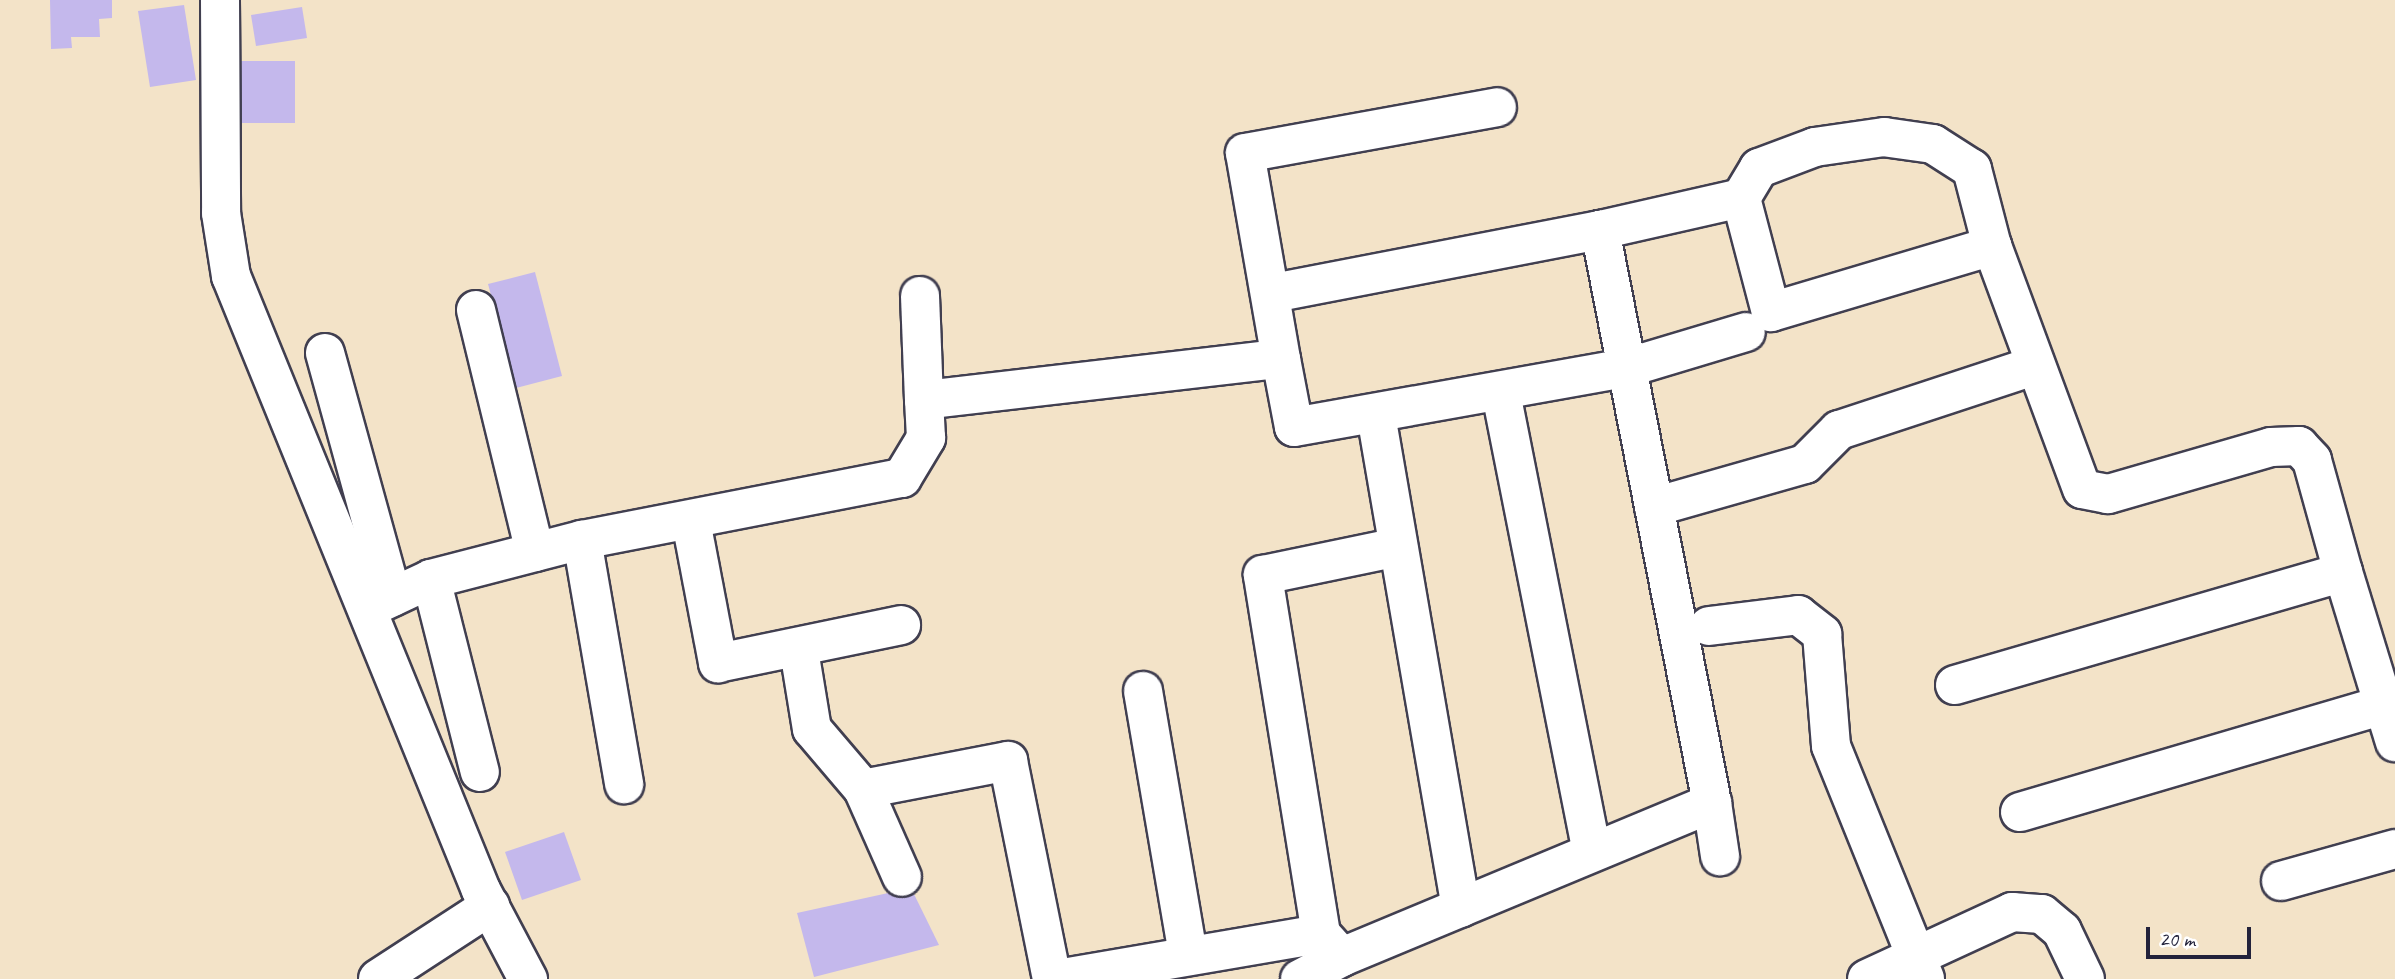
<!DOCTYPE html>
<html>
<head>
<meta charset="utf-8">
<style>
	body { margin:0 }
	#map { position:relative; width:2395px; height:979px; overflow:hidden; background:#f3e3c8; font-family:Caveat,sans-serif }
	div>[style] { position:absolute }
	[style*='--x'] { left:calc(var(--x)*1px); top:calc(var(--y)*1px); width:calc(var(--w)*1px); rotate:calc(var(--a)*1deg) }
	.building>* { inset:0; background:#c4b8ec }
	.roads { filter:drop-shadow(2px 0 #413f50) drop-shadow(-2px 0 #413f50) drop-shadow(0 2px #413f50) drop-shadow(0 -2px #413f50) }
	.minor>* { height:38px; margin:-19px; padding:0 19px; transform-origin:19px; border-radius:19px; background:#fff }
	span { translate:-50% -50%; white-space:nowrap; text-align:center; line-height:1.15; -webkit-text-stroke:6px #fff; paint-order:stroke }
	.scale { position:absolute; left:2146px; top:927px; width:105px; height:32px; box-sizing:border-box; border:4px solid #22223b; border-top:0; padding-left:9px; font-size:21px; line-height:24px; white-space:nowrap; color:#22223b; -webkit-text-stroke:5px #fff; paint-order:stroke }
</style>
</head>
<body>
<div id="map">
	<div class="building">
		<i style="clip-path:polygon(50px 0,112px 0,112px 18px,99px 19px,100px 37px,71px 37px,72px 48px,51px 49px)"></i>
		<i style="clip-path:polygon(184px 5px,196px 80px,150px 87px,138px 11px)"></i>
		<i style="clip-path:polygon(302px 7px,307px 38px,256px 46px,251px 15px)"></i>
		<i style="clip-path:polygon(239px 61px,295px 61px,295px 123px,239px 123px)"></i>
		<i style="clip-path:polygon(535px 272px,562px 376px,516px 388px,488px 284px)"></i>
		<i style="clip-path:polygon(564px 832px,581px 880px,522px 900px,505px 852px)"></i>
		<i style="clip-path:polygon(911px 888px,939px 945px,814px 977px,797px 913px)"></i>
	</div>
	<div class="roads">
		<div class="minor">
			<i style="--x:220;--y:0;--w:213;--a:89.7"></i>
			<i style="--x:221;--y:213;--w:64;--a:81"></i>
			<i style="--x:231;--y:276;--w:663;--a:67.85"></i>
			<i style="--x:481;--y:890;--w:101;--a:62.2"></i>
			<i style="--x:1600;--y:230;--w:145;--a:-12.8"></i>
			<i style="--x:920;--y:296;--w:104;--a:87.8"></i>
			<i style="--x:476;--y:310;--w:249;--a:76.3"></i>
			<i style="--x:325;--y:353;--w:253;--a:74.6"></i>
			<i style="--x:1281;--y:359;--w:209;--a:-99.9"></i>
			<i style="--x:1245;--y:153;--w:256;--a:-10.3"></i>
			<i style="--x:1501;--y:393;--w:465;--a:78.8"></i>
			<i style="--x:1376;--y:415;--w:500;--a:80.22"></i>
			<i style="--x:1654;--y:507;--w:157;--a:-15.9"></i>
			<i style="--x:1805;--y:464;--w:48;--a:-45"></i>
			<i style="--x:1839;--y:430;--w:205;--a:-18.2"></i>
			<i style="--x:691;--y:521;--w:145;--a:79.2"></i>
			<i style="--x:718;--y:663;--w:187;--a:-11.7"></i>
			<i style="--x:582;--y:540;--w:248;--a:80.2"></i>
			<i style="--x:2343;--y:572;--w:178;--a:73"></i>
			<i style="--x:431;--y:579;--w:199;--a:75.8"></i>
			<i style="--x:369;--y:608;--w:68;--a:-25.1"></i>
			<i style="--x:431;--y:579;--w:156;--a:-14.5"></i>
			<i style="--x:582;--y:540;--w:326;--a:-11"></i>
			<i style="--x:902;--y:478;--w:47;--a:-59"></i>
			<i style="--x:926;--y:438;--w:38;--a:-93"></i>
			<i style="--x:924;--y:400;--w:359;--a:-6.6"></i>
			<i style="--x:1281;--y:359;--w:69;--a:79.2"></i>
			<i style="--x:1294;--y:427;--w:337;--a:-10.1"></i>
			<i style="--x:1626;--y:368;--w:125;--a:-16.7"></i>
			<i style="--x:1709;--y:626;--w:90;--a:-7"></i>
			<i style="--x:1798;--y:615;--w:31;--a:38"></i>
			<i style="--x:1822;--y:634;--w:112;--a:85.4"></i>
			<i style="--x:1831;--y:746;--w:251;--a:68"></i>
			<i style="--x:799;--y:650;--w:80;--a:80.7"></i>
			<i style="--x:812;--y:729;--w:79;--a:49.6"></i>
			<i style="--x:863;--y:789;--w:148;--a:-10.9"></i>
			<i style="--x:1008;--y:761;--w:222;--a:78.6"></i>
			<i style="--x:1955;--y:685;--w:404;--a:-16.2"></i>
			<i style="--x:2343;--y:572;--w:116;--a:-105.5"></i>
			<i style="--x:2312;--y:460;--w:19;--a:-133"></i>
			<i style="--x:2299;--y:446;--w:28;--a:178"></i>
			<i style="--x:2271;--y:447;--w:170;--a:163.9"></i>
			<i style="--x:2108;--y:494;--w:26;--a:-169"></i>
			<i style="--x:2082;--y:489;--w:259;--a:-110.3"></i>
			<i style="--x:1992;--y:246;--w:80;--a:-104.6"></i>
			<i style="--x:1972;--y:169;--w:46;--a:-147.3"></i>
			<i style="--x:1933;--y:144;--w:49;--a:-171.9"></i>
			<i style="--x:1884;--y:137;--w:70;--a:171.8"></i>
			<i style="--x:1815;--y:147;--w:60;--a:159.4"></i>
			<i style="--x:1759;--y:168;--w:35;--a:121"></i>
			<i style="--x:1741;--y:198;--w:118;--a:75.3"></i>
			<i style="--x:1771;--y:312;--w:231;--a:-16.6"></i>
			<i style="--x:1143;--y:691;--w:267;--a:80.3"></i>
			<i style="--x:863;--y:789;--w:96;--a:66.1"></i>
			<i style="--x:1712;--y:803;--w:54;--a:81.4"></i>
			<i style="--x:2020;--y:812;--w:379;--a:-16.4"></i>
			<i style="--x:2281;--y:881;--w:118;--a:-15.7"></i>
			<i style="--x:1321;--y:934;--w:364;--a:-99.2"></i>
			<i style="--x:1263;--y:575;--w:138;--a:-11.7"></i>
			<i style="--x:378;--y:979;--w:134;--a:-33.1"></i>
			<i style="--x:1057;--y:979;--w:268;--a:-9.7"></i>
			<i style="--x:1321;--y:934;--w:31;--a:48"></i>
			<i style="--x:1342;--y:957;--w:401;--a:-22.6"></i>
			<i style="--x:1712;--y:803;--w:584;--a:-101.06"></i>
			<i style="--x:1600;--y:230;--w:333;--a:169.1"></i>
			<i style="--x:1300;--y:979;--w:47;--a:-27.6"></i>
			<i style="--x:1867;--y:979;--w:160;--a:-24.8"></i>
			<i style="--x:2012;--y:912;--w:30;--a:4"></i>
			<i style="--x:2042;--y:914;--w:26;--a:40"></i>
			<i style="--x:2062;--y:931;--w:53;--a:64.4"></i>
		</div>
	</div>
	<div class="scale">20 m</div>
</div>
</body>
</html>
